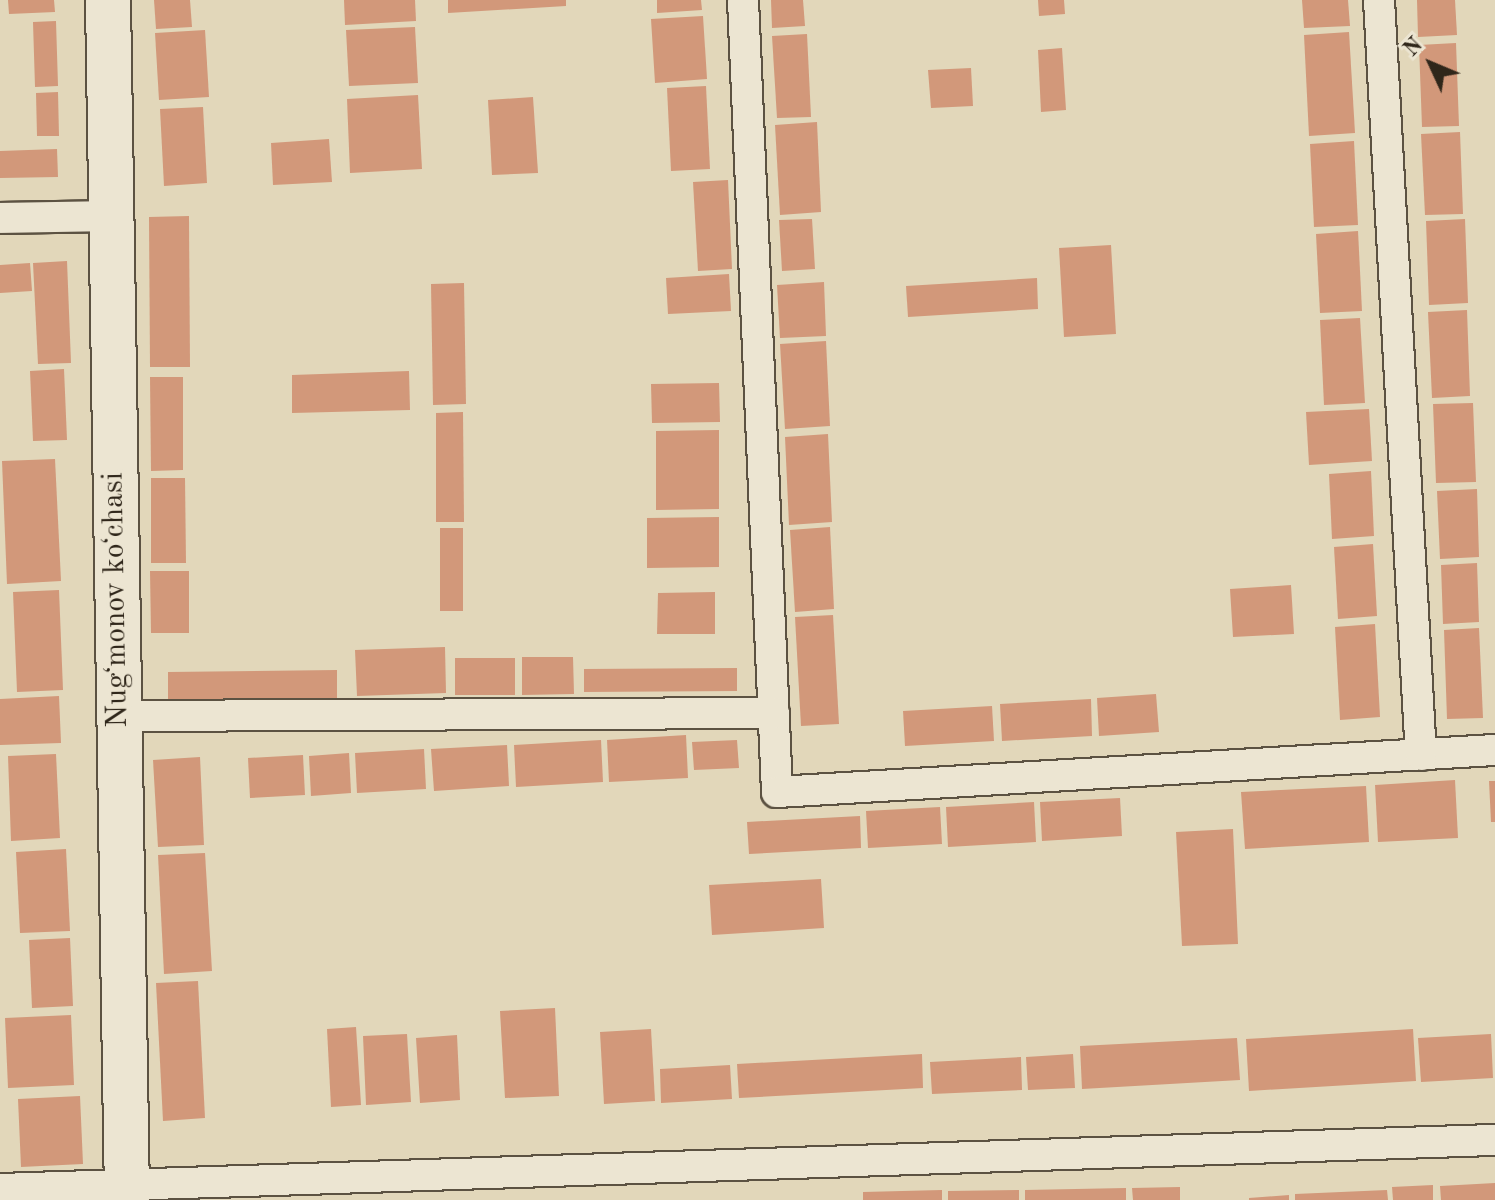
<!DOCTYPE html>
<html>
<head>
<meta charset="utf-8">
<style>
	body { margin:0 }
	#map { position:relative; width:1495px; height:1200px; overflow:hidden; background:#e2d7ba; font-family:"Old Standard TT",serif }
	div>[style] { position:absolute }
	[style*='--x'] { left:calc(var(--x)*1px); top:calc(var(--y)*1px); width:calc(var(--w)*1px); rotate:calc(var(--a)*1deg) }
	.building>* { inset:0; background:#d2987a }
	.roads { filter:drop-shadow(2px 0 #5c5242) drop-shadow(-2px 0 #5c5242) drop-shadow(0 2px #5c5242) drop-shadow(0 -2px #5c5242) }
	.street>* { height:30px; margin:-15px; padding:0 15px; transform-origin:15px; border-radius:15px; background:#ece5d2 }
	.secondary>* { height:44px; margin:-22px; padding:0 22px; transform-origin:22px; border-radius:22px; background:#ece5d2 }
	span { translate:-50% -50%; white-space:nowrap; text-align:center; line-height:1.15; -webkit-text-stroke:6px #ece5d2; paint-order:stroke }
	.street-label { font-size:30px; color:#2f261a }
	.north { position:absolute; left:1391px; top:24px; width:80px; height:80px; -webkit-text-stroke:6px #ece5d2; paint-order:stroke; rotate:314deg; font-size:22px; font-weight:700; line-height:32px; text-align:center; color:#2f261a }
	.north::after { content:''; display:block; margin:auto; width:28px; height:36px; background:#2f261a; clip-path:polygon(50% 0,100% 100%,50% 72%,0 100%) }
</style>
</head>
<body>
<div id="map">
	<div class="building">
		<i style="clip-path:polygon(8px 0,54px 0,55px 12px,9px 14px)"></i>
		<i style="clip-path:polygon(154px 0,190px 0,192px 27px,156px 29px)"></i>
		<i style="clip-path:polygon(344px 0,415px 0,416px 21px,345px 25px)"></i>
		<i style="clip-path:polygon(448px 0,566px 0,566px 6px,448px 13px)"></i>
		<i style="clip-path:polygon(657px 0,701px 0,702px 10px,657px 13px)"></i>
		<i style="clip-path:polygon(771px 0,803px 0,805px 26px,772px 28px)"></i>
		<i style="clip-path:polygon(1038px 0,1064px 0,1065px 14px,1039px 16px)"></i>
		<i style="clip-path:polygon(1302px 0,1348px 0,1350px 26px,1304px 28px)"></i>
		<i style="clip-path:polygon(1417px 0,1455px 0,1457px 35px,1418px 37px)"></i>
		<i style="clip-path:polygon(703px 16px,707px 79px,655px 83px,651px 19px)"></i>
		<i style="clip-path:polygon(56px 21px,58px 86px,35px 87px,33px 22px)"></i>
		<i style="clip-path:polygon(415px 27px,418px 83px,349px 86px,346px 30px)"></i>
		<i style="clip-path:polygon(205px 30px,209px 97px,159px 100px,155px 33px)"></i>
		<i style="clip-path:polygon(1349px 32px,1355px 133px,1309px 136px,1304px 35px)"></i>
		<i style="clip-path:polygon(807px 34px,811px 117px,777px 118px,772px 36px)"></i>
		<i style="clip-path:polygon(1456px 43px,1459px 126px,1422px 127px,1419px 45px)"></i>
		<i style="clip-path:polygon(1062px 48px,1066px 110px,1041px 112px,1038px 50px)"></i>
		<i style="clip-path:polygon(971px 68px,973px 106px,931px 108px,928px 70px)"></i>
		<i style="clip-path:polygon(706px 86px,710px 169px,671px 171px,667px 88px)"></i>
		<i style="clip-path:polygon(58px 92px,59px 136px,37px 136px,36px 93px)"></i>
		<i style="clip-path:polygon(418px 95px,422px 169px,350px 173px,347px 99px)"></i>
		<i style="clip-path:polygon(533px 97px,538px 173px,492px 175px,488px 100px)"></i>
		<i style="clip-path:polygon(203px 107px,207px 183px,164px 186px,160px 109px)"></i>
		<i style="clip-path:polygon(817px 122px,821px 212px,780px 215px,775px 125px)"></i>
		<i style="clip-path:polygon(1460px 132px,1463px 214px,1425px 215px,1421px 134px)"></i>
		<i style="clip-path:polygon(329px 139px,332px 182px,273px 185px,271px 143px)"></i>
		<i style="clip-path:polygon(1354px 141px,1358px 225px,1314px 227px,1310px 144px)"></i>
		<i style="clip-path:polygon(57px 149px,58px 177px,0 178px,0 151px)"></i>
		<i style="clip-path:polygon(728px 180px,732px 269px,698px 271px,693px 182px)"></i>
		<i style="clip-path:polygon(189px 216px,190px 367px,150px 367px,149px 217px)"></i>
		<i style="clip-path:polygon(812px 219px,815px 269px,782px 271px,779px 220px)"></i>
		<i style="clip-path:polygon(1465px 219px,1468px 303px,1429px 305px,1426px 221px)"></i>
		<i style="clip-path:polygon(1358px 231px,1362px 311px,1320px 313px,1316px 234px)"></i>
		<i style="clip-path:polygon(1111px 245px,1116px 334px,1064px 337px,1059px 248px)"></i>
		<i style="clip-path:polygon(67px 261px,71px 363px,38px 364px,33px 263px)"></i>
		<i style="clip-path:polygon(30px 263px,32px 291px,0 293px,0 265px)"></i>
		<i style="clip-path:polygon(729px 274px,731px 311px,668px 314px,666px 278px)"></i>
		<i style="clip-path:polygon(1037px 278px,1038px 309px,908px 317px,906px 286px)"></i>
		<i style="clip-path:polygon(824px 282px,826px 336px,780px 338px,777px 285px)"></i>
		<i style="clip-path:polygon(464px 283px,466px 404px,433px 405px,431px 284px)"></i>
		<i style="clip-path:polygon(1467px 310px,1470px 396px,1432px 398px,1428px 312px)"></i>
		<i style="clip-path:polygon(1360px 318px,1365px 403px,1324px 405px,1320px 320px)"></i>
		<i style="clip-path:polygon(826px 341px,830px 426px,785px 429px,780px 344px)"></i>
		<i style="clip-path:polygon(64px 369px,67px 440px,33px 441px,30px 371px)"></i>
		<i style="clip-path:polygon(409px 371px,410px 410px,292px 413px,292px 375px)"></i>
		<i style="clip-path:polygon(150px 377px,183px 377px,183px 470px,151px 471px)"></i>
		<i style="clip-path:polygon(719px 383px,720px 422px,652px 423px,651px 384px)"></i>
		<i style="clip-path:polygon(1473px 403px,1476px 482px,1436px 483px,1433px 404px)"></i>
		<i style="clip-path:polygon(1369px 409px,1372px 461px,1309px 465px,1306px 412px)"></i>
		<i style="clip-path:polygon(463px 412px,464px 522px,436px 522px,436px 413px)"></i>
		<i style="clip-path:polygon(719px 430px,719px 509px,656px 510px,656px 431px)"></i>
		<i style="clip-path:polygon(828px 434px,832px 522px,789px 525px,785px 437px)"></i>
		<i style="clip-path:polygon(55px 459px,61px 581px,7px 584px,2px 461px)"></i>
		<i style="clip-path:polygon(1371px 471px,1374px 536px,1332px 539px,1329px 474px)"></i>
		<i style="clip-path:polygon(151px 478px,185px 478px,186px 563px,151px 563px)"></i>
		<i style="clip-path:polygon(1477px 489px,1479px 557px,1440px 559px,1437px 491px)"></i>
		<i style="clip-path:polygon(719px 517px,719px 567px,647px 568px,647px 518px)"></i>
		<i style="clip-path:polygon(830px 527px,834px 609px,795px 612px,790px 530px)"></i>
		<i style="clip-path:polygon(440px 528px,463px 528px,463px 611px,440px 611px)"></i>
		<i style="clip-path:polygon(1373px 544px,1377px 616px,1338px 619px,1334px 547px)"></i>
		<i style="clip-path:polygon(1477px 563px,1479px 622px,1443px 624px,1441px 565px)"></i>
		<i style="clip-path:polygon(150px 571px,189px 571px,189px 633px,151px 633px)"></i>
		<i style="clip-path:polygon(1291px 585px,1294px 634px,1233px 637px,1230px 589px)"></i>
		<i style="clip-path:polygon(59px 590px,63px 690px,17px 692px,13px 592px)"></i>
		<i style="clip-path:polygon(715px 592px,715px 634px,657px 634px,658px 593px)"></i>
		<i style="clip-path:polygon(833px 615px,839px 724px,801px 726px,795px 617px)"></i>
		<i style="clip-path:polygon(1375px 624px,1380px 717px,1340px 720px,1335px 627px)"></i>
		<i style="clip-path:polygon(1479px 628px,1483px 718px,1447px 719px,1444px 630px)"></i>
		<i style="clip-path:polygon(445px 647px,446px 693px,357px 696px,355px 650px)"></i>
		<i style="clip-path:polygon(522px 657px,573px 657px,574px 694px,522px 695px)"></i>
		<i style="clip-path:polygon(455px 658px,515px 658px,515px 695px,455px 695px)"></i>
		<i style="clip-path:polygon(737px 668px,737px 691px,584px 692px,584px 669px)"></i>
		<i style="clip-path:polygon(337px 670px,337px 702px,168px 704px,168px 672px)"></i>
		<i style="clip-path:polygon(1156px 694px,1159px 732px,1099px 736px,1097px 698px)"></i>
		<i style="clip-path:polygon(59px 696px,61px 743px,0 745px,0 699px)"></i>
		<i style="clip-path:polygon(1091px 699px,1092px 736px,1002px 741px,1000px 704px)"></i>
		<i style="clip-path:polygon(992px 706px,994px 741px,905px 746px,903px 711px)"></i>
		<i style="clip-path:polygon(686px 735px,688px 778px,609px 782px,607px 740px)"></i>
		<i style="clip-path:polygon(601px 740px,603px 782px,516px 787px,514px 745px)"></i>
		<i style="clip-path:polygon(737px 740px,739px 768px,694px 770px,692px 742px)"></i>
		<i style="clip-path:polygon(507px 745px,509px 786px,434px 791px,431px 749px)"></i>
		<i style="clip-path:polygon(424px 749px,426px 789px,357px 793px,355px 753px)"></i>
		<i style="clip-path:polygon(349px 753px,351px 793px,311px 796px,309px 756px)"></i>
		<i style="clip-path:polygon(56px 754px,60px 838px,11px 841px,8px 756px)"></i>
		<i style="clip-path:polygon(303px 755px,305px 795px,250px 798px,248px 758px)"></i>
		<i style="clip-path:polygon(200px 757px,204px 845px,158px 847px,153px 760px)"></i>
		<i style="clip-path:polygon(1455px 780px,1458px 838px,1378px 842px,1375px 785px)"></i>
		<i style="clip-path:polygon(1489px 781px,1495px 781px,1495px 822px,1491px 822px)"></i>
		<i style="clip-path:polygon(1366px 786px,1369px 842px,1245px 849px,1241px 792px)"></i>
		<i style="clip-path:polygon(1120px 798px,1122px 836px,1042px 841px,1040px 802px)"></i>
		<i style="clip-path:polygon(1034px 802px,1036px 842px,948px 847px,946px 807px)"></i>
		<i style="clip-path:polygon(940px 807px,942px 844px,868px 848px,866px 811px)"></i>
		<i style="clip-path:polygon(860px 816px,861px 848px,749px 854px,747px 822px)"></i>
		<i style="clip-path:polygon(1233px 829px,1238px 944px,1182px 946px,1176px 832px)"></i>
		<i style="clip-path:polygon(66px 849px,70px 931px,20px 933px,16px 852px)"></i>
		<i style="clip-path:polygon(205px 853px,212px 971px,164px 974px,158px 855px)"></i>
		<i style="clip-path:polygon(821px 879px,824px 928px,712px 935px,709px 885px)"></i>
		<i style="clip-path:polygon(70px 938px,73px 1006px,32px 1008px,29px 940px)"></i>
		<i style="clip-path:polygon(198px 981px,205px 1118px,163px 1121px,156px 983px)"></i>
		<i style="clip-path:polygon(555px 1008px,559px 1096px,505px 1098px,500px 1011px)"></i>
		<i style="clip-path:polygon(71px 1015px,74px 1085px,8px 1088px,5px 1018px)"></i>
		<i style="clip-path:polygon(356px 1027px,361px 1105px,331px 1107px,327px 1029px)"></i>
		<i style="clip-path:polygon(651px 1029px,655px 1101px,604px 1104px,600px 1032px)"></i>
		<i style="clip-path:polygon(1413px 1029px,1416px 1081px,1249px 1091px,1246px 1039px)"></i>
		<i style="clip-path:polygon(407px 1034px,411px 1102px,366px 1105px,363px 1036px)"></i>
		<i style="clip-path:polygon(1491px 1034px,1493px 1078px,1421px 1082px,1418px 1038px)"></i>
		<i style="clip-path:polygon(457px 1035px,460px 1100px,420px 1103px,416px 1038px)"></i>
		<i style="clip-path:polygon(1237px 1038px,1240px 1080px,1082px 1089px,1080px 1046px)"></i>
		<i style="clip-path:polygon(922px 1054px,923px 1088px,739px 1098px,737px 1064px)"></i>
		<i style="clip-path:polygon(1073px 1054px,1075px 1088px,1028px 1090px,1026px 1057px)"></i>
		<i style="clip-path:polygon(1021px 1057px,1022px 1090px,932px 1094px,930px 1062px)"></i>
		<i style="clip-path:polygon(730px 1065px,732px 1099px,661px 1103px,660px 1069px)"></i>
		<i style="clip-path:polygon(80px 1096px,83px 1164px,21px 1167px,18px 1099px)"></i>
		<i style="clip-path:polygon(1495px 1183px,1495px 1200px,1441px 1200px,1440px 1186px)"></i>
		<i style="clip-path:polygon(1433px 1185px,1433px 1200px,1393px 1200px,1392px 1187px)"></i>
		<i style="clip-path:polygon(1180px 1187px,1180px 1200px,1133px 1200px,1132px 1188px)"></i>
		<i style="clip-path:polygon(1126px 1188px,1126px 1200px,1025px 1200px,1025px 1190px)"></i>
		<i style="clip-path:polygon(942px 1190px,942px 1200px,863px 1200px,863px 1192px)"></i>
		<i style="clip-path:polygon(1019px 1190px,1019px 1200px,948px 1200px,948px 1191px)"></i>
		<i style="clip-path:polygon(1387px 1190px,1388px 1200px,1295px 1200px,1295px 1194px)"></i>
		<i style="clip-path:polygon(1289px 1195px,1289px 1200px,1249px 1200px,1249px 1198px)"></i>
	</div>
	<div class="roads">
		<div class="street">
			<i style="--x:743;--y:0;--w:793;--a:87.54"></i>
			<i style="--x:777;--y:792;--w:719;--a:-3.35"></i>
			<i style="--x:1379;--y:0;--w:756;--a:86.82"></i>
			<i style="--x:0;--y:218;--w:112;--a:-1"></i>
			<i style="--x:117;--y:716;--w:657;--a:-0.26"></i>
			<i style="--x:0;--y:1189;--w:1496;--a:-1.88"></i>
		</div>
		<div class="secondary">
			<i style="--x:108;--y:0;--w:1200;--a:89.09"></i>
		</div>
	</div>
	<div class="street-label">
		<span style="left:116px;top:600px;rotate:-91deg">Nugʻmonov koʻchasi</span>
	</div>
	<div class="north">N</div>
</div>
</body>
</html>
